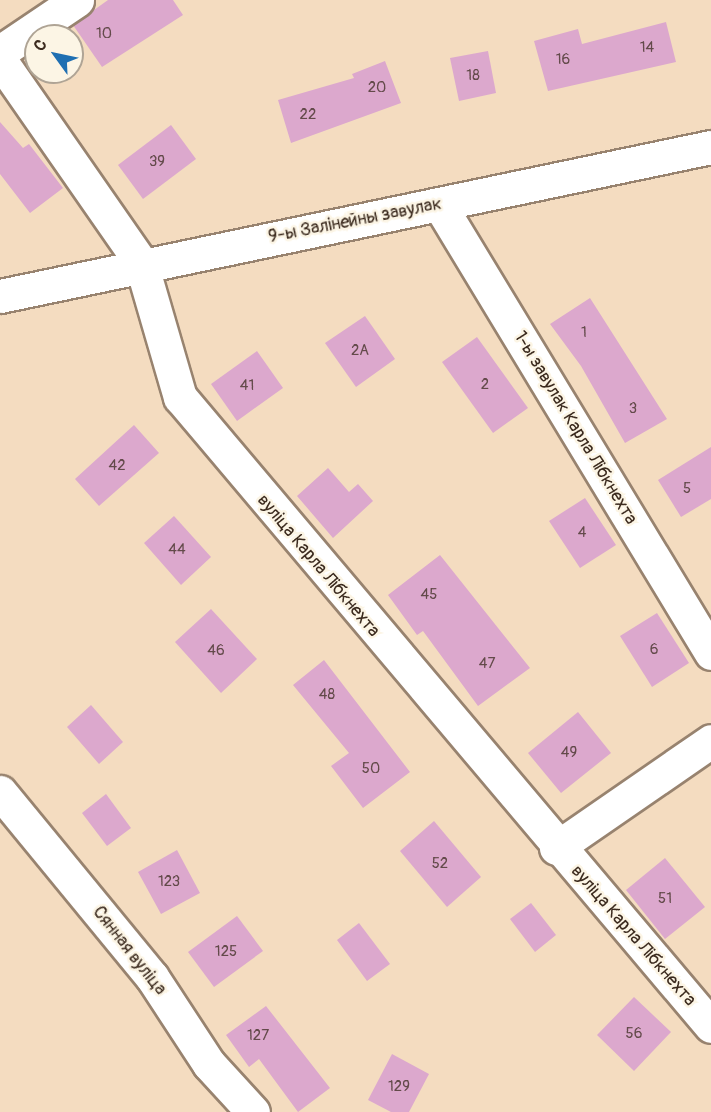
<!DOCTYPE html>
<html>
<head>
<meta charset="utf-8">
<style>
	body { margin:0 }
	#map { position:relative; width:711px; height:1112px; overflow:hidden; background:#f4dcc0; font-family:Pangolin,sans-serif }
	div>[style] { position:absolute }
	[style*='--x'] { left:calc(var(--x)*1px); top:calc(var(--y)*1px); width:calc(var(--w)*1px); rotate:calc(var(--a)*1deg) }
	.building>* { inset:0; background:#dca8cd }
	.roads { filter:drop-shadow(2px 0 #98836f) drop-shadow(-2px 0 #98836f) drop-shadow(0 2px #98836f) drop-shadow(0 -2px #98836f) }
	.minor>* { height:33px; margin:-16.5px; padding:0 16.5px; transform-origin:16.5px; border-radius:16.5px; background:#fff }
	span { translate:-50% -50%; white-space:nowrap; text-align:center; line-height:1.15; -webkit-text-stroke:5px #fcf5e5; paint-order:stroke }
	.number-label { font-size:15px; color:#634a4a }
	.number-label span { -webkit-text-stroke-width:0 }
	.street-label { font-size:18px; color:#3b2a1e }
	.north { position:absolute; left:24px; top:24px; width:60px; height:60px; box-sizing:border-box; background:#fcf5e5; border:2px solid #afa495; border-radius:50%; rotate:303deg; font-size:16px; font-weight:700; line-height:24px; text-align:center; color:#3b2a1e }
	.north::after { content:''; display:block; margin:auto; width:21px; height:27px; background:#1f6fb2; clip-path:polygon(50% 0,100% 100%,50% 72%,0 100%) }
</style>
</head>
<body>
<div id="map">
	<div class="building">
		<i style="clip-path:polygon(108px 0,173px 0,183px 15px,102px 67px,73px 25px)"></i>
		<i style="clip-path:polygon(666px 22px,676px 62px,548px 91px,534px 41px,578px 29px,582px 44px)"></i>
		<i style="clip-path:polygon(488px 51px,496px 93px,459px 101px,450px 58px)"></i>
		<i style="clip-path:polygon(385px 61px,401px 103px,291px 143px,278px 100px,354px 78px,352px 74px)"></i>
		<i style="clip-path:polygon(0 122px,23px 148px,29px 144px,63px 188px,30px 213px,0 174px)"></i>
		<i style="clip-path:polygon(171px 125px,196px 159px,143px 199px,118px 165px)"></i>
		<i style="clip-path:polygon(590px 298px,667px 419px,625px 443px,581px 366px,550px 324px)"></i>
		<i style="clip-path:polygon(365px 316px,395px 359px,356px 387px,325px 343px)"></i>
		<i style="clip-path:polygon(477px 337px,528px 408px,493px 433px,442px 362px)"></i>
		<i style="clip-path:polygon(257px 351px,283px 388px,237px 421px,211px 384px)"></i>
		<i style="clip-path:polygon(134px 425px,159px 453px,99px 506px,75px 479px)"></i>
		<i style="clip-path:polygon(711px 447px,711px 499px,681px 517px,658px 480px)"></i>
		<i style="clip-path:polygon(328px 468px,349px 492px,358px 484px,373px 501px,333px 538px,297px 496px)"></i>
		<i style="clip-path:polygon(585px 498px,616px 545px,580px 568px,549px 521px)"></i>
		<i style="clip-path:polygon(174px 516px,211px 557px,181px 585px,144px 543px)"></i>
		<i style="clip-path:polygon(440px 555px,530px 668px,478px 706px,423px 631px,417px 635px,388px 595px)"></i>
		<i style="clip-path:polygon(211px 609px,257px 659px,221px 693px,175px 642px)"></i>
		<i style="clip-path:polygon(657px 613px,689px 663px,652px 687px,620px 636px)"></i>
		<i style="clip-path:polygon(324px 660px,410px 772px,363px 808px,331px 766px,349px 753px,293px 685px)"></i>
		<i style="clip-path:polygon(91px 705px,123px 742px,99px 764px,67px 727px)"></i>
		<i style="clip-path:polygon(578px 712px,611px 753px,561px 793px,528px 753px)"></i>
		<i style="clip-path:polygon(106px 794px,131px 828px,107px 846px,82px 813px)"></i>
		<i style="clip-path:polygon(434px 821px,481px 877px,447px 907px,400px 851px)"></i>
		<i style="clip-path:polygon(177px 850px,200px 893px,161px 914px,138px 872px)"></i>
		<i style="clip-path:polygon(665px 858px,705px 907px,665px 939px,626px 890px)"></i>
		<i style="clip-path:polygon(531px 903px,556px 935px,535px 952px,510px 919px)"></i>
		<i style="clip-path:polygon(237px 916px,263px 951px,214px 987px,188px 952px)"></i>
		<i style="clip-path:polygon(359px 923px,390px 964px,367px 981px,337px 940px)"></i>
		<i style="clip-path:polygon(634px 997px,671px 1032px,634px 1071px,597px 1035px)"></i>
		<i style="clip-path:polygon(266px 1006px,330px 1088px,298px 1112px,259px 1059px,249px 1067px,226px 1035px)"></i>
		<i style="clip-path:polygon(392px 1054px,429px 1074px,409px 1112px,391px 1112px,368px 1100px)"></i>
	</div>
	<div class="roads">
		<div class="minor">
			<i style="--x:0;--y:52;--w:93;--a:-34"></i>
			<i style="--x:0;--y:60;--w:247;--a:55.2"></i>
			<i style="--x:141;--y:263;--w:140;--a:73.8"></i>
			<i style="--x:180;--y:397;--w:823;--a:49.83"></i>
			<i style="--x:439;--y:204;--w:525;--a:58.79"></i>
			<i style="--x:0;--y:296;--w:726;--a:-11.84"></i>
			<i style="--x:0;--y:792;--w:239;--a:50.6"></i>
			<i style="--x:152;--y:977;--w:104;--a:56.8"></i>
			<i style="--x:209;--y:1064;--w:65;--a:47.5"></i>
			<i style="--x:556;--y:848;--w:188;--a:-34.6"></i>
		</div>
	</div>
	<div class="number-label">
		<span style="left:104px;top:34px">10</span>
		<span style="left:647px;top:48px">14</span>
		<span style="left:563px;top:60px">16</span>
		<span style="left:473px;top:76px">18</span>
		<span style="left:377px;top:88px">20</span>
		<span style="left:308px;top:115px">22</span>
		<span style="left:157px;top:162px">39</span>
		<span style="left:584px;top:333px">1</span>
		<span style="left:360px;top:351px">2А</span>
		<span style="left:485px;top:385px">2</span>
		<span style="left:247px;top:386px">41</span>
		<span style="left:633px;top:409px">3</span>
		<span style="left:117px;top:466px">42</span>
		<span style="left:687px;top:489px">5</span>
		<span style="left:582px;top:533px">4</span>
		<span style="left:177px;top:550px">44</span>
		<span style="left:429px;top:595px">45</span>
		<span style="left:654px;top:650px">6</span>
		<span style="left:216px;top:651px">46</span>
		<span style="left:487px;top:664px">47</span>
		<span style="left:327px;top:695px">48</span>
		<span style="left:569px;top:753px">49</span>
		<span style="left:371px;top:769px">50</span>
		<span style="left:440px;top:864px">52</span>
		<span style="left:169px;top:882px">123</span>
		<span style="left:665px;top:899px">51</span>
		<span style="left:226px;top:952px">125</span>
		<span style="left:634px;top:1034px">56</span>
		<span style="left:258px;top:1036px">127</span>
		<span style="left:399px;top:1087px">129</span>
	</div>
	<div class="street-label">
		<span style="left:355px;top:221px;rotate:-11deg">9-ы Залінейны завулак</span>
		<span style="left:575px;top:428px;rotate:59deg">1-ы завулак Карла Лібкнехта</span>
		<span style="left:318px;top:566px;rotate:50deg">вуліца Карла Лібкнехта</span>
		<span style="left:633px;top:936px;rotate:49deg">вуліца Карла Лібкнехта</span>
		<span style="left:129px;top:951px;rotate:52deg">Сянная вуліца</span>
	</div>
	<div class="north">С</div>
</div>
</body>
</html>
